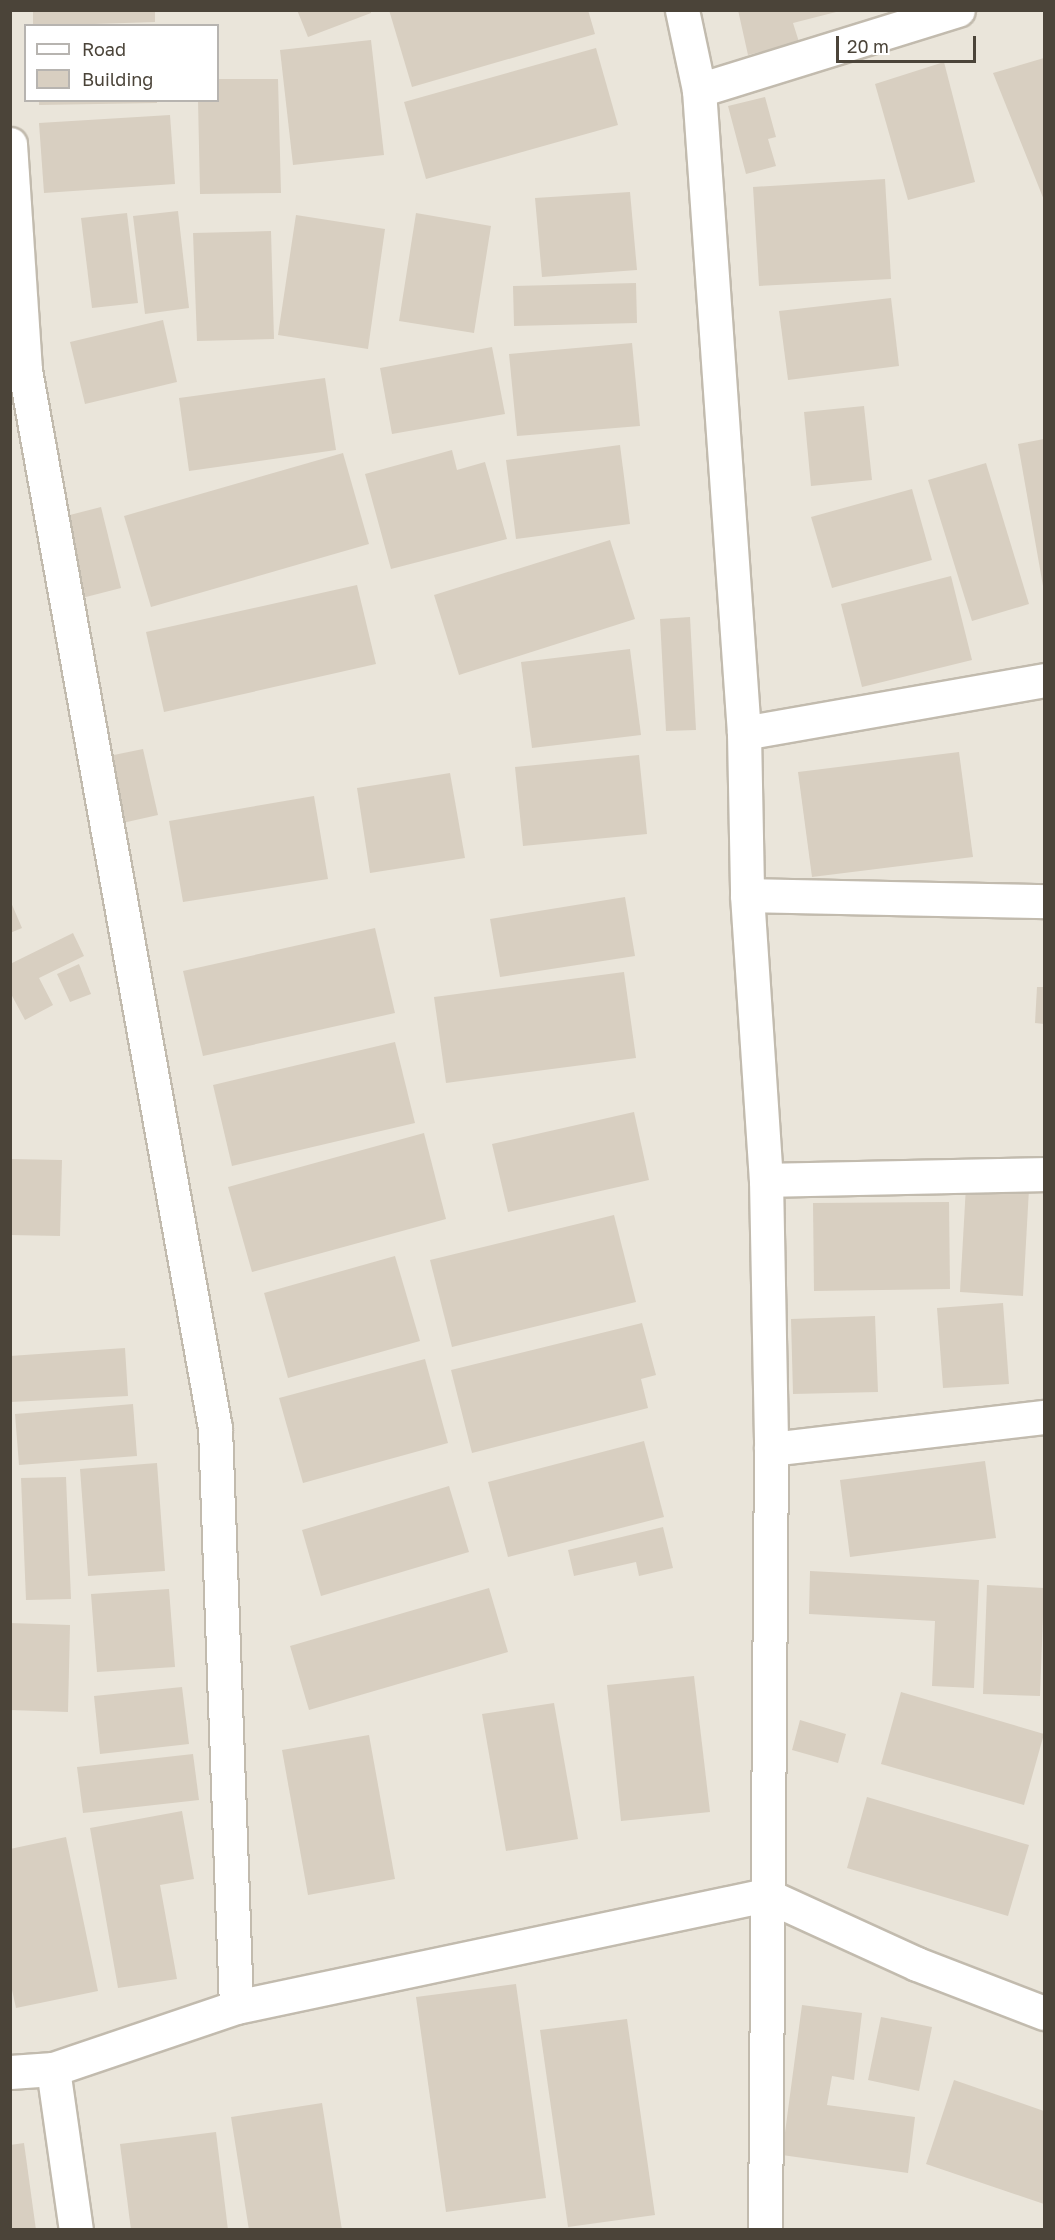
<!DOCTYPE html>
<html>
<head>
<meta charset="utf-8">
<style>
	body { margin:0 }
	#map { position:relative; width:1055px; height:2240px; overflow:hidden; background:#f6f3ec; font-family:"Golos Text",sans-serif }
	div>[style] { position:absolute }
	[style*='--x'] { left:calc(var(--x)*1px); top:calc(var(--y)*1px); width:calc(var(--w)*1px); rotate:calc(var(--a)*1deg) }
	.residential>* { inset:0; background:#eae5da }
	.building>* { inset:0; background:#d8cfc1 }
	.roads { filter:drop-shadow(2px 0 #c2bbae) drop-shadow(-2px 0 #c2bbae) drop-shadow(0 2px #c2bbae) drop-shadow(0 -2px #c2bbae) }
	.minor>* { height:33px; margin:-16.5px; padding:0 16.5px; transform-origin:16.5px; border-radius:16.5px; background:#fff }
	span { translate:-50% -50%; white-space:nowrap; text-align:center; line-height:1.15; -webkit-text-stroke:4.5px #fff; paint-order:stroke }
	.frame { position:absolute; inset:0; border:12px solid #4b4439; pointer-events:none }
	.legend { position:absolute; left:24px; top:24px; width:195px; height:78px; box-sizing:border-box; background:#fff; border:2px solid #b7b4b0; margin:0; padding:8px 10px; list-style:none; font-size:18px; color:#4b4439 }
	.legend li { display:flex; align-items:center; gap:12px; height:30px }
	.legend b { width:30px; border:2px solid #b7b4b0 }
	.scale { position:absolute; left:836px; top:36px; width:140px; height:27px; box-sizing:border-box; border:3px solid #4b4439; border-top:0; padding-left:8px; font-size:18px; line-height:21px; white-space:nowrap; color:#4b4439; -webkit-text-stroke:4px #fff; paint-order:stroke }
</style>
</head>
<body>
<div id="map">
	<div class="residential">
		<i style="clip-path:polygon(evenodd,11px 11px,1044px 11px,1044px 2229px,11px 2229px,11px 11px,26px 26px,218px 26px,218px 100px,26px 100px,26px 26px)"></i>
	</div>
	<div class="building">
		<i style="clip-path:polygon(33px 10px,155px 10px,155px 22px,33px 26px)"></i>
		<i style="clip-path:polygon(297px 10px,371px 10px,371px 13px,308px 37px)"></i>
		<i style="clip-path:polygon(389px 10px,588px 10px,595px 34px,412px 87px)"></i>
		<i style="clip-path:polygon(738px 10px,840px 10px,840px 11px,793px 23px,799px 42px,748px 55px)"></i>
		<i style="clip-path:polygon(371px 40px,384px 155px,293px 165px,280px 50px)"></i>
		<i style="clip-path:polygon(596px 48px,618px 125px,426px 179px,404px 102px)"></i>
		<i style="clip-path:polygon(1044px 58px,1044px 200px,993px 73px)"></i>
		<i style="clip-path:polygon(944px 62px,975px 182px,908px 200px,875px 84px)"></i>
		<i style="clip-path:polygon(218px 79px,278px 79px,281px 193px,200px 194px,198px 100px,218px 100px)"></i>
		<i style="clip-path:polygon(765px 97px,776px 137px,768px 139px,776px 166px,746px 174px,728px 106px)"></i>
		<i style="clip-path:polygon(39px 100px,157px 100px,157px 103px,39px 105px)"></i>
		<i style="clip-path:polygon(170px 115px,175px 184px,44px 193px,39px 123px)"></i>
		<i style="clip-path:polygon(885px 179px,891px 279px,759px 286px,753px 187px)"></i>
		<i style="clip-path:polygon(630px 192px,637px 270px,542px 277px,535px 198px)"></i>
		<i style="clip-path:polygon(178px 211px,189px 308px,145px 314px,133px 216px)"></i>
		<i style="clip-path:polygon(127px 213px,138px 303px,92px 308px,81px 218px)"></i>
		<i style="clip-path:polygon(416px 213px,491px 226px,474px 333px,399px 321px)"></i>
		<i style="clip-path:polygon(296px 215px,385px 229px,368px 349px,278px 335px)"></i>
		<i style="clip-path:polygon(271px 231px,274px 339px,197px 341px,193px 233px)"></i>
		<i style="clip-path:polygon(636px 283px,637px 323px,514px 326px,513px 286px)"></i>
		<i style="clip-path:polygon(891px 298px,899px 366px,788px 380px,779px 311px)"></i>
		<i style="clip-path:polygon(163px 320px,177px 382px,85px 404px,70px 342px)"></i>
		<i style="clip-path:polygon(632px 343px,640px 426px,517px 436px,509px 354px)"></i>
		<i style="clip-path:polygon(492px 347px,505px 414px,392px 434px,380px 368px)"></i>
		<i style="clip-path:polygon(325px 378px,336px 450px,189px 471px,179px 398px)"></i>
		<i style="clip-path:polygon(864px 406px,872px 480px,811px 486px,804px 412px)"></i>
		<i style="clip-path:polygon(1044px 439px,1044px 586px,1043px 586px,1018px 444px)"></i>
		<i style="clip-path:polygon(620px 445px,630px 524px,516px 539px,506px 460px)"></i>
		<i style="clip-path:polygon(452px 450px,457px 470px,485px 462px,507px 539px,391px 569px,365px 474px)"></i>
		<i style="clip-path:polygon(343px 453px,369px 544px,151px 607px,124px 516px)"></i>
		<i style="clip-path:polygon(986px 463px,1029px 604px,972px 621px,928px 480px)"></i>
		<i style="clip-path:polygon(912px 489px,932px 560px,832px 588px,811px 517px)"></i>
		<i style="clip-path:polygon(101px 507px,121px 588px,82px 598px,62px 517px)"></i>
		<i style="clip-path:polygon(610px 540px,635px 619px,459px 675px,434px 595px)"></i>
		<i style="clip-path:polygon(951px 576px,972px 660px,862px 687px,841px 604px)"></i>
		<i style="clip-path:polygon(357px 585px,376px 664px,164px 712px,146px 632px)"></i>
		<i style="clip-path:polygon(690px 617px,696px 730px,666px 731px,660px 619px)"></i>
		<i style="clip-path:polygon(630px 649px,641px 735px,532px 748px,521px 662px)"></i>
		<i style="clip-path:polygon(143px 749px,158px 815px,118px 824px,104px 757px)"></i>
		<i style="clip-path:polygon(959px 752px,973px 857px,812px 877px,798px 772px)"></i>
		<i style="clip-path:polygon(639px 755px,647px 834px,523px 846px,515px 767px)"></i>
		<i style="clip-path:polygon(450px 773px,465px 858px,370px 873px,357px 788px)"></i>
		<i style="clip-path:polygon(314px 796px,328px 879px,183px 902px,169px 821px)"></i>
		<i style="clip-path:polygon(625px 897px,635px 956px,500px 977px,490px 919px)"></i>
		<i style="clip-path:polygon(10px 900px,22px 928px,10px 933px)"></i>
		<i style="clip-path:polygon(375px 928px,395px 1013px,203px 1056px,183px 971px)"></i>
		<i style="clip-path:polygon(73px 933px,84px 956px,39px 978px,53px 1005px,25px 1020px,10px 992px,10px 964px)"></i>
		<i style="clip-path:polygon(79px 964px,91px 994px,70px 1002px,57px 974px)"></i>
		<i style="clip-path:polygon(624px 972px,636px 1058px,446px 1083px,434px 997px)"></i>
		<i style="clip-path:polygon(1037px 987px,1044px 987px,1044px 1024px,1035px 1023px)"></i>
		<i style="clip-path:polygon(395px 1042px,415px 1123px,232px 1166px,213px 1085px)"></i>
		<i style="clip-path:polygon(634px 1112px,649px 1180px,508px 1212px,492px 1144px)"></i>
		<i style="clip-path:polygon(424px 1133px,446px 1219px,252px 1272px,228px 1187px)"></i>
		<i style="clip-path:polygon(10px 1159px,62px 1160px,60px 1236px,10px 1235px)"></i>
		<i style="clip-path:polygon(966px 1186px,1029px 1189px,1023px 1296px,960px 1292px)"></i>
		<i style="clip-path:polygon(949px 1202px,950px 1289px,814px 1291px,813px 1203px)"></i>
		<i style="clip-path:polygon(614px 1215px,636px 1302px,452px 1347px,430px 1260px)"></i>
		<i style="clip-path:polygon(395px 1256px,420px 1341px,288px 1378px,264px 1293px)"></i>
		<i style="clip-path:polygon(1003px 1303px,1009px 1384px,943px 1388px,937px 1308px)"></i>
		<i style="clip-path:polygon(875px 1316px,878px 1392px,793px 1394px,791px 1319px)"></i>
		<i style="clip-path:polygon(642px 1323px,656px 1375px,641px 1379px,648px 1408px,472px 1453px,451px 1370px)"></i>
		<i style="clip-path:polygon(125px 1348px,128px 1396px,11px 1402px,10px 1356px)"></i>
		<i style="clip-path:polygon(425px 1359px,448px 1443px,303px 1483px,279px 1398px)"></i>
		<i style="clip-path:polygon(133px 1404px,137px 1456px,19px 1465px,15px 1414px)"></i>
		<i style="clip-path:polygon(644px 1441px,664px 1517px,508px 1557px,488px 1482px)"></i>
		<i style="clip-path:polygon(985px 1461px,996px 1538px,850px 1557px,840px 1480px)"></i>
		<i style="clip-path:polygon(157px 1463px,165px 1571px,88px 1576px,80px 1469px)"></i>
		<i style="clip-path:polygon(66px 1477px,71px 1599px,26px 1600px,21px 1478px)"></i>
		<i style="clip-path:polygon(449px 1486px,469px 1552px,321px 1596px,302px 1530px)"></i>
		<i style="clip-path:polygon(663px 1527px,673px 1568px,639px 1576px,636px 1562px,574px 1576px,568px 1550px)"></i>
		<i style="clip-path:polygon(810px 1571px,979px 1580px,974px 1688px,932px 1686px,935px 1621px,809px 1614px)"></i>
		<i style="clip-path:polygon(987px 1585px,1044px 1588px,1040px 1696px,983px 1694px)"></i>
		<i style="clip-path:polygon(489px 1588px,508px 1652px,309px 1710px,290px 1646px)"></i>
		<i style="clip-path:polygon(169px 1589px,175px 1667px,97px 1672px,91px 1594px)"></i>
		<i style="clip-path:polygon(10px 1623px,70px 1625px,68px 1712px,10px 1710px)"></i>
		<i style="clip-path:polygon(694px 1676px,710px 1812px,621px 1821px,607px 1685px)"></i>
		<i style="clip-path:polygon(182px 1687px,189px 1744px,100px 1754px,94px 1696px)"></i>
		<i style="clip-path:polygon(901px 1692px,1044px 1734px,1024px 1805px,881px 1764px)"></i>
		<i style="clip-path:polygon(554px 1703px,578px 1839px,506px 1851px,482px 1714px)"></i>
		<i style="clip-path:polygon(800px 1720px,846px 1734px,838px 1763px,792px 1750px)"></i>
		<i style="clip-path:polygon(369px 1735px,395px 1879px,308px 1895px,282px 1750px)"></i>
		<i style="clip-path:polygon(193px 1754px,199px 1800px,83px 1813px,77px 1767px)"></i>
		<i style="clip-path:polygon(867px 1797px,1029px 1845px,1008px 1916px,847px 1868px)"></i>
		<i style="clip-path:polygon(182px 1811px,194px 1879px,160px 1885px,177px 1979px,118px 1988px,90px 1828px)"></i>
		<i style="clip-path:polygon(66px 1837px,98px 1991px,16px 2008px,10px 1981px,10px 1849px)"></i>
		<i style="clip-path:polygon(516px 1984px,546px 2198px,446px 2212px,416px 1997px)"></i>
		<i style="clip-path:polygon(802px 2005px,862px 2013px,854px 2080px,832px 2076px,827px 2105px,915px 2117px,908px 2173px,782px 2155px)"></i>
		<i style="clip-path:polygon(881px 2017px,932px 2027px,919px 2091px,868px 2080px)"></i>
		<i style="clip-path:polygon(627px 2019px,655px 2215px,568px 2227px,540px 2030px)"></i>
		<i style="clip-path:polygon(954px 2080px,1044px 2111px,1044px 2204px,926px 2164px)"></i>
		<i style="clip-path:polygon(322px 2103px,342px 2230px,249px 2230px,231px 2117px)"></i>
		<i style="clip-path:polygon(216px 2132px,228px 2230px,131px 2230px,120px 2144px)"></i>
		<i style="clip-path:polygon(24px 2143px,36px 2230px,10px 2230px,10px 2145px)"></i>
	</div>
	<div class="roads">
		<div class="minor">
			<i style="--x:682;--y:10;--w:82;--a:78"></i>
			<i style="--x:699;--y:90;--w:645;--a:86"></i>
			<i style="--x:744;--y:733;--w:162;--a:88.9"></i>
			<i style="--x:747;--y:895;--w:286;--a:86.2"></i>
			<i style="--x:766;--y:1180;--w:269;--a:88.9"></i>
			<i style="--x:771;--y:1449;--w:781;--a:90.44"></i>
			<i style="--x:699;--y:90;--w:271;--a:-17.2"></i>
			<i style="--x:10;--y:144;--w:226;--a:86.2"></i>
			<i style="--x:25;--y:370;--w:1075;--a:79.82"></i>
			<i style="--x:215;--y:1428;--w:579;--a:87.92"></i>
			<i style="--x:744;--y:733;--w:305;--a:-10"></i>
			<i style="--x:747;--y:895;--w:297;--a:1.2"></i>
			<i style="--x:766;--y:1180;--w:278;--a:-1.2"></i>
			<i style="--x:771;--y:1449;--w:275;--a:-6.7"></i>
			<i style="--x:53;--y:2069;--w:163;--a:81.9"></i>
			<i style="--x:10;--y:2072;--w:43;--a:-4"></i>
			<i style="--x:53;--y:2069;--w:193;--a:-18.7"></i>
			<i style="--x:236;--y:2007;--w:542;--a:-11.93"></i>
			<i style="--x:766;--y:1895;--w:166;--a:24.6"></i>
			<i style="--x:917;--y:1964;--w:136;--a:21.1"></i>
		</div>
	</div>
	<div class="frame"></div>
	<ul class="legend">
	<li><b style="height:8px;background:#fff"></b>Road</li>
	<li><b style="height:16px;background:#d8cfc1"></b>Building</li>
	</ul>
	<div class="scale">20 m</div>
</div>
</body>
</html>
